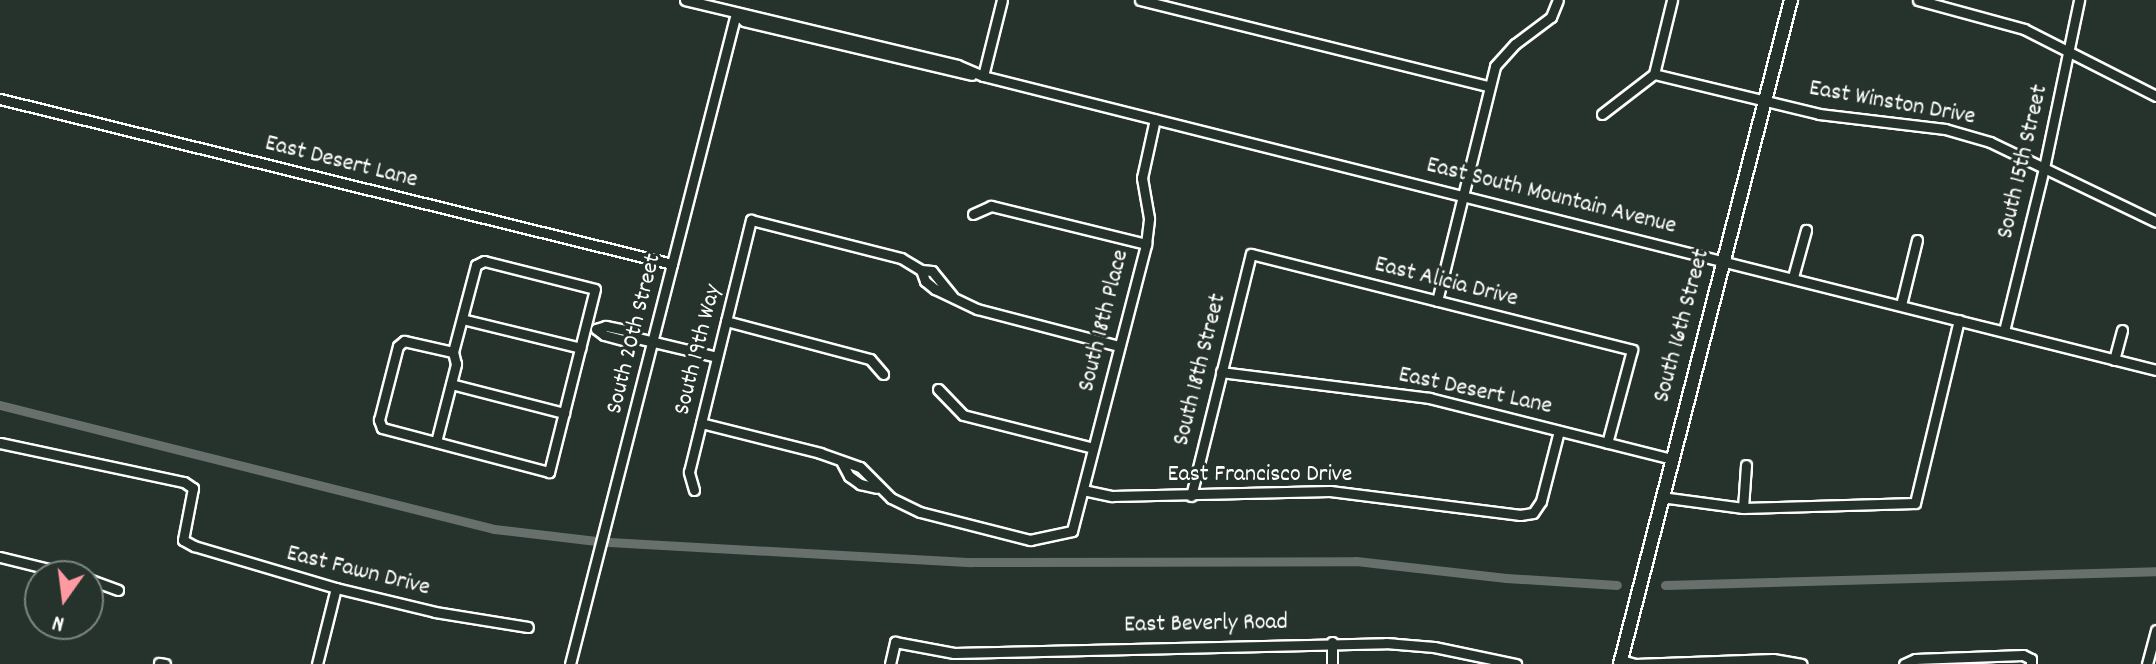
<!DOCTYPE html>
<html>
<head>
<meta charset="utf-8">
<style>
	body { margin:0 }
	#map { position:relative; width:2156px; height:664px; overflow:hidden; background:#26332d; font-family:Dekko,sans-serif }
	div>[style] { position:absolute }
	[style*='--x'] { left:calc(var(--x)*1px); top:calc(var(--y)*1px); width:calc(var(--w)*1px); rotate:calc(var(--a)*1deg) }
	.canal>* { height:9px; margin:-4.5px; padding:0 4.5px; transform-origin:4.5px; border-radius:4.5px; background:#67706c }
	.roads { filter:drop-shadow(2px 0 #fff) drop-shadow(-2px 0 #fff) drop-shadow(0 2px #fff) drop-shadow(0 -2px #fff) }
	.minor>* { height:9px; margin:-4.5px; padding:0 4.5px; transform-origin:4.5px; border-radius:4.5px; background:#26332d }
	.secondary>* { height:12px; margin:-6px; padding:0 6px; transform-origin:6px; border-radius:6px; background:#26332d }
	span { translate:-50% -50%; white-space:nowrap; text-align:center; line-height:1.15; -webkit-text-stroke:6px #26332d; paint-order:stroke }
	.street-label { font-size:24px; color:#fff }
	.north { position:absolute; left:24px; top:560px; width:80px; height:80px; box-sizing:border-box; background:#26332d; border:2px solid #7d8581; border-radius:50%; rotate:194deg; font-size:22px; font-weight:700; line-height:32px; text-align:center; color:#fff }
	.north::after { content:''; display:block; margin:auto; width:28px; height:36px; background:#ff9aa2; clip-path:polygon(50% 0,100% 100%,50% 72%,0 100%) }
</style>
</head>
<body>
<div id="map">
	<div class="canal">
		<i style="--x:0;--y:405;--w:509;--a:14.09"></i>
		<i style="--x:494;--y:529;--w:103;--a:6.7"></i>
		<i style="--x:609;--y:542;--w:363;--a:3.2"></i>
		<i style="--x:971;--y:562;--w:385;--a:-0.1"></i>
		<i style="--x:1356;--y:561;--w:151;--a:6.5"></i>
		<i style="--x:1506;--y:578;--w:111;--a:3.6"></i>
		<i style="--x:1665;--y:585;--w:491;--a:-1.6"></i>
	</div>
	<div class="roads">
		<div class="minor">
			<i style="--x:685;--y:0;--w:280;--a:13.4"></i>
			<i style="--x:957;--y:65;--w:28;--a:23"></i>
			<i style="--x:983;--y:76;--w:1209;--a:14.07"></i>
			<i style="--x:1140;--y:0;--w:358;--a:13.9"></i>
			<i style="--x:1918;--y:0;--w:110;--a:15.3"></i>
			<i style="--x:2024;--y:29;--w:148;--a:26.9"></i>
			<i style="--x:736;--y:13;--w:11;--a:45"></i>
			<i style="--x:744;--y:21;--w:234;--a:13.3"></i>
			<i style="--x:1654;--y:74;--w:170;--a:13.6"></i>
			<i style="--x:1819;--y:114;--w:127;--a:6.8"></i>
			<i style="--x:1945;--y:129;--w:47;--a:16.1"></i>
			<i style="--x:1990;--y:142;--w:184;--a:25.7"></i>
			<i style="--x:983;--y:76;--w:78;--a:-76"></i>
			<i style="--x:0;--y:99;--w:692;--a:13.8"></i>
			<i style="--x:1602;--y:114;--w:66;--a:-37.6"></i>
			<i style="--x:1654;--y:74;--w:76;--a:-76.3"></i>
			<i style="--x:973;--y:214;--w:20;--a:-24"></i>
			<i style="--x:991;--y:206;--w:160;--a:13.8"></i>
			<i style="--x:921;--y:270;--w:12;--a:70"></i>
			<i style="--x:925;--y:281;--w:13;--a:39"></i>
			<i style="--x:935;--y:289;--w:47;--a:25.5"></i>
			<i style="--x:977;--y:309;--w:147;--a:14.6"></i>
			<i style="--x:1793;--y:277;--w:49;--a:-74.5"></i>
			<i style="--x:1437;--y:301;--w:242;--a:-76.1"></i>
			<i style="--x:1495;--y:66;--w:30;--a:-48"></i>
			<i style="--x:1515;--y:44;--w:45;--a:-36.9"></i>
			<i style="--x:1551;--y:17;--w:18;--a:-68"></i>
			<i style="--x:1901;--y:305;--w:67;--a:-76.2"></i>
			<i style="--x:462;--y:319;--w:122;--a:13.7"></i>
			<i style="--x:726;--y:321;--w:149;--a:14.8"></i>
			<i style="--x:870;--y:359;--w:20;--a:49"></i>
			<i style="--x:2004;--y:331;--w:168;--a:-76.2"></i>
			<i style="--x:2044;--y:168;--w:172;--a:-78.2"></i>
			<i style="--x:633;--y:337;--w:7;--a:-117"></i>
			<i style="--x:630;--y:331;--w:25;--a:-168"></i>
			<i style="--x:606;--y:326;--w:10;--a:163"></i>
			<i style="--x:596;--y:329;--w:10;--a:37"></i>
			<i style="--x:604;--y:335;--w:23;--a:15"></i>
			<i style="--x:626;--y:341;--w:8;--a:-30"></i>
			<i style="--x:633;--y:337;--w:86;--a:13.4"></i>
			<i style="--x:2114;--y:360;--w:31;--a:-75"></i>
			<i style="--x:1221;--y:372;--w:210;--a:7.1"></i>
			<i style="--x:1429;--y:398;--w:250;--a:14.1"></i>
			<i style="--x:451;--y:384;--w:117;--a:14.4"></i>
			<i style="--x:938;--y:389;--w:36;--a:46"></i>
			<i style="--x:963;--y:415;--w:134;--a:14.2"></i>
			<i style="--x:701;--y:423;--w:123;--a:14.1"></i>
			<i style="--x:820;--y:453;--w:42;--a:19.3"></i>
			<i style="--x:860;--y:467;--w:44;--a:45"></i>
			<i style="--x:891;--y:498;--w:32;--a:26"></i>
			<i style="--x:920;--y:512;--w:114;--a:14.3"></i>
			<i style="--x:1030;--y:540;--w:43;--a:-12.1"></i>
			<i style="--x:1072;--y:531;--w:296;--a:-75.5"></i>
			<i style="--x:1146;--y:244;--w:26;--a:-83"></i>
			<i style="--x:1149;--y:218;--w:41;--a:-99.9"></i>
			<i style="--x:1142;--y:178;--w:60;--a:-77.6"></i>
			<i style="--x:436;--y:442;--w:81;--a:-75.6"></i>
			<i style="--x:456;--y:364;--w:12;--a:-104"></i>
			<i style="--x:453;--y:352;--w:90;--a:-75.2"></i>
			<i style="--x:476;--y:265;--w:9;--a:-27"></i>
			<i style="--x:484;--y:261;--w:114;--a:14.2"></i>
			<i style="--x:595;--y:289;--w:189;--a:104.1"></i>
			<i style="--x:549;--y:472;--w:173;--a:-165.2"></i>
			<i style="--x:382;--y:428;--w:9;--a:-111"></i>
			<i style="--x:379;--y:420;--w:76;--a:-75.6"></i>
			<i style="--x:398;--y:346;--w:8;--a:-40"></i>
			<i style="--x:404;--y:341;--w:50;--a:12.7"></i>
			<i style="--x:0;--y:443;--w:188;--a:12"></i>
			<i style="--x:184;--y:482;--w:11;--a:34"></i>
			<i style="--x:193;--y:488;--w:53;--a:100.9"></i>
			<i style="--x:183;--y:540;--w:13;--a:29"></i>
			<i style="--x:194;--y:546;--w:148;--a:16.5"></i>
			<i style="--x:336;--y:588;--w:102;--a:13.6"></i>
			<i style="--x:435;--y:612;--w:94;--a:9.2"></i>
			<i style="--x:842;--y:463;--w:15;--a:62"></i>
			<i style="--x:849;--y:476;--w:14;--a:36"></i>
			<i style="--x:860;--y:484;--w:17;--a:13"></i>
			<i style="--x:694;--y:490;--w:19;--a:-106"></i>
			<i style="--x:689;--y:472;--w:260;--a:-76.2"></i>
			<i style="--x:751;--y:220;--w:155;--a:14.2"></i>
			<i style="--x:901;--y:258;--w:23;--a:31"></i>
			<i style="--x:921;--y:270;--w:11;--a:5"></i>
			<i style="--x:932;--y:271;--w:32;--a:51"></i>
			<i style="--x:1083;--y:490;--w:30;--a:12"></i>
			<i style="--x:1112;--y:496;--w:218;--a:-1.3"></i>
			<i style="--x:1330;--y:491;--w:192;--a:7.2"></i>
			<i style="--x:1520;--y:515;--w:13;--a:-9"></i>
			<i style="--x:1533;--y:513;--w:14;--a:-56"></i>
			<i style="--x:1541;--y:501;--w:72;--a:-75.6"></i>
			<i style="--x:1191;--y:496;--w:249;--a:-76.1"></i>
			<i style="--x:1251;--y:254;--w:393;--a:14.1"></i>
			<i style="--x:1632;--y:350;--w:96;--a:105"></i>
			<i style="--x:1661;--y:497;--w:83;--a:7.6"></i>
			<i style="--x:1743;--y:508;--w:172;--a:-1.7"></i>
			<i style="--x:1915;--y:503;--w:188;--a:-76.5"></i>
			<i style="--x:1743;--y:508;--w:43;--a:-86"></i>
			<i style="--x:0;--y:557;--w:79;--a:13.9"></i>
			<i style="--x:88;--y:579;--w:32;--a:20"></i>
			<i style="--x:1332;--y:642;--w:22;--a:90"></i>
			<i style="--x:1621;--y:660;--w:15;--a:16"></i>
			<i style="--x:1635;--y:664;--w:138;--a:-2.1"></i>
			<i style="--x:1773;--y:659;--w:29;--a:10"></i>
			<i style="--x:159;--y:663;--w:6;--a:9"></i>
			<i style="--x:317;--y:664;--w:78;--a:-76"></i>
			<i style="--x:570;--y:664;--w:672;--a:-75.69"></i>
			<i style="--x:890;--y:664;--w:23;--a:-77"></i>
			<i style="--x:895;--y:642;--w:60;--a:10.6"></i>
			<i style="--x:954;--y:653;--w:432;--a:-1.3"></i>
			<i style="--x:1386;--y:643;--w:48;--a:4.8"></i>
			<i style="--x:1434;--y:647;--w:84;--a:11.7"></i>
			<i style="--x:1904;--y:664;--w:12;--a:-24"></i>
			<i style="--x:1915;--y:659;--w:108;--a:-2.1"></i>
			<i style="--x:2023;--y:655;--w:9;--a:27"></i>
			<i style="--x:2031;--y:659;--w:5;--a:90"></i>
			<i style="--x:2147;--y:664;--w:35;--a:-75"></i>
		</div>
		<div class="secondary">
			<i style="--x:1620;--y:664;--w:686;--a:-75.56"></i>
		</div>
	</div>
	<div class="street-label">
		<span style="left:1892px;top:104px;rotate:10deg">East Winston Drive</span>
		<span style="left:2024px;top:162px;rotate:-77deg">South 15th Street</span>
		<span style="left:341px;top:163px;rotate:14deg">East Desert Lane</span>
		<span style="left:1551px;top:197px;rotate:14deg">East South Mountain Avenue</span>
		<span style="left:1446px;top:283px;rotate:14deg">East Alicia Drive</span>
		<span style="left:1105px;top:321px;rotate:-76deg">South 18th Place</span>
		<span style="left:1683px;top:326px;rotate:-75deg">South 16th Street</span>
		<span style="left:635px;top:334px;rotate:-76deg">South 20th Street</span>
		<span style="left:699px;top:350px;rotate:-76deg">South 19th Way</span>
		<span style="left:1201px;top:370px;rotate:-76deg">South 18th Street</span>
		<span style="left:1475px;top:392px;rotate:12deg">East Desert Lane</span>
		<span style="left:1260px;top:476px">East Francisco Drive</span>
		<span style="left:358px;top:572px;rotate:14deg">East Fawn Drive</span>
		<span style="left:1206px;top:625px;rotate:-1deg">East Beverly Road</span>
	</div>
	<div class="north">N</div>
</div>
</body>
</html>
